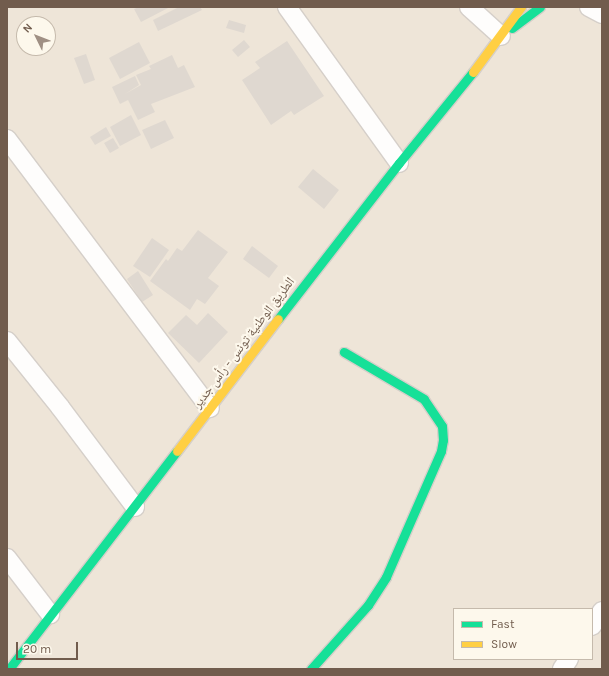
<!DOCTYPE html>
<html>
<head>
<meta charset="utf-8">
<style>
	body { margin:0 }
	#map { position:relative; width:609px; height:676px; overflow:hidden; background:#f6f2ea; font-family:Karla,"Noto Naskh Arabic",sans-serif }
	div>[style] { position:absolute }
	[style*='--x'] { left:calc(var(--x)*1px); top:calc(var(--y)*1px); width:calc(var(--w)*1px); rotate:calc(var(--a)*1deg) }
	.residential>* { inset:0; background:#eee5d8 }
	.building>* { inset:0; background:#dfd8d0 }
	.roads { filter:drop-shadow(1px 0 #d5cfc9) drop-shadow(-1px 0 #d5cfc9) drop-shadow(0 1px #d5cfc9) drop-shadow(0 -1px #d5cfc9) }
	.street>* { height:18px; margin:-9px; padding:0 9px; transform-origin:9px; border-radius:9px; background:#fefdfc }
	.fast>* { height:9px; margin:-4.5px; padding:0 4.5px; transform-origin:4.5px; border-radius:4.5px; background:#16e098 }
	.slow>* { height:9px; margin:-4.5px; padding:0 4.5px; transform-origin:4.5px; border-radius:4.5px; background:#ffcf43 }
	span { translate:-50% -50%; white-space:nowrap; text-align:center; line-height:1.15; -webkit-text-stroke:4px #fdf8ec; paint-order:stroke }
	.street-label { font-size:13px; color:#715c4d }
	.frame { position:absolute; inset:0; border:8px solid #715c4d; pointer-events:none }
	.legend { position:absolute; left:453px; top:608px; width:140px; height:52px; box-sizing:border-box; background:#fdf8ec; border:1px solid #c5baac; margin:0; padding:5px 7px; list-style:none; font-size:12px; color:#715c4d }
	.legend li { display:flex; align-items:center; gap:8px; height:20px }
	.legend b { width:20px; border:1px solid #c5baac }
	.north { position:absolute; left:16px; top:16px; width:40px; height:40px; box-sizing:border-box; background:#fdf8ec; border:1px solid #c5baac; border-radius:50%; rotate:313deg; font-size:11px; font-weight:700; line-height:16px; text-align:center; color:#715c4d }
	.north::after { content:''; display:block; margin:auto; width:14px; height:18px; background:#a09084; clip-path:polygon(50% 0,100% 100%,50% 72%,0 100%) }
	.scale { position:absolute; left:16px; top:642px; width:62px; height:18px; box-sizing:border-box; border:2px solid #715c4d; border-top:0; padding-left:5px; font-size:12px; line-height:14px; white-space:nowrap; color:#715c4d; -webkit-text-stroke:3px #fdf8ec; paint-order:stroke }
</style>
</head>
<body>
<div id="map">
	<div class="residential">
		<i style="clip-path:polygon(evenodd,7px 7px,602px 7px,602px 669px,7px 669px,7px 7px,24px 24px,48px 24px,48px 48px,24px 48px,24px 24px,7px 7px,454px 609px,592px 609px,592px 659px,454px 659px,454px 609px)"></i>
	</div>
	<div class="building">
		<i style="clip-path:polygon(139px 7px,170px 7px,141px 22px,134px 9px)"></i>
		<i style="clip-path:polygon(179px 7px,200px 7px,202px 10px,158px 31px,153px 20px)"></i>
		<i style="clip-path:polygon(229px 20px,246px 25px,244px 33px,226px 28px)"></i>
		<i style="clip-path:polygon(244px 40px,250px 47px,238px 57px,232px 50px)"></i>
		<i style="clip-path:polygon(287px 41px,324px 96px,294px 115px,291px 111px,271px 125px,242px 80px,260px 68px,255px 62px)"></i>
		<i style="clip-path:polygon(139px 42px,150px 63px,120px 79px,109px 58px)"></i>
		<i style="clip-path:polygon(86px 54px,95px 80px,84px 84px,74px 58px)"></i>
		<i style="clip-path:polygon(172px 55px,178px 68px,184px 65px,195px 87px,151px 104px,155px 112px,138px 120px,128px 100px,120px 104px,112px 87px,135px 76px,139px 85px,125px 94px,141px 85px,136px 75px,151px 69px,149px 66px)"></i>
		<i style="clip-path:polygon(131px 115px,141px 135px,120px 146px,110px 127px)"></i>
		<i style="clip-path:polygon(165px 120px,174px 138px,151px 149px,142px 130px)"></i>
		<i style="clip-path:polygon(106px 127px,111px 136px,95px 145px,90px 137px)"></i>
		<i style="clip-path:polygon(113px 138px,119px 148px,110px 153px,104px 143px)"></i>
		<i style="clip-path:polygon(313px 169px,339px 190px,324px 209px,298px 187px)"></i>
		<i style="clip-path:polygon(198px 230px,228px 252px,208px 278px,219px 286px,205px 304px,197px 299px,190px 310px,150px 281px,166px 259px,168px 261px,177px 248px,182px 251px)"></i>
		<i style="clip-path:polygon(152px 238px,169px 250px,150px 277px,133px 266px)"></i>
		<i style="clip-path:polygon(252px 246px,278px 266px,269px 278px,243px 259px)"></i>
		<i style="clip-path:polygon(138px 271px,153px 295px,142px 302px,127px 279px)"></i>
		<i style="clip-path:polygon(208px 313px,228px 332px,199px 363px,168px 333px,186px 315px,197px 325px)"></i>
	</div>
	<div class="roads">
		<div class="street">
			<i style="--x:287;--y:7;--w:192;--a:54.3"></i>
			<i style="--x:469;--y:7;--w:43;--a:42.2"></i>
			<i style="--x:589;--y:7;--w:15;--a:28"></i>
			<i style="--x:7;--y:139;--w:337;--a:53"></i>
			<i style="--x:7;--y:341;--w:85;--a:51.2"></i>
			<i style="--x:60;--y:407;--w:125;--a:53.1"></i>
			<i style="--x:7;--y:558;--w:71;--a:52.5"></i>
			<i style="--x:592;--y:626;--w:18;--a:-56"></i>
			<i style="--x:562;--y:669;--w:12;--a:-55"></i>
		</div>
		<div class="fast">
			<i style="--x:512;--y:28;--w:35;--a:-37"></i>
			<i style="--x:278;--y:319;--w:197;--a:-52.2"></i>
			<i style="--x:399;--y:163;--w:117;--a:-50.9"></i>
			<i style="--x:9;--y:669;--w:275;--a:-52.4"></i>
			<i style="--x:311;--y:669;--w:86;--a:-48.3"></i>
			<i style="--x:368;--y:605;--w:33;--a:-57"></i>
			<i style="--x:386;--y:577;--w:137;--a:-66.4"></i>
			<i style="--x:441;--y:451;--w:11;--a:-80"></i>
			<i style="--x:443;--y:440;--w:14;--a:-94"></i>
			<i style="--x:442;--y:426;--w:32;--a:-124"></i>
			<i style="--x:424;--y:399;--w:93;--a:-149.6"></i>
		</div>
		<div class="slow">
			<i style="--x:473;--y:72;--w:81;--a:-53.6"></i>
			<i style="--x:177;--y:451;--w:166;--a:-52.6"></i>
		</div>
	</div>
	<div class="street-label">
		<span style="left:244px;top:343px;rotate:-53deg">الطريق الوطنية تونس - رأس جدير</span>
	</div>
	<div class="frame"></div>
	<ul class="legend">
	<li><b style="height:5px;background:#16e098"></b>Fast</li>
	<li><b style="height:5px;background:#ffcf43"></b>Slow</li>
	</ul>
	<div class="north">N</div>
	<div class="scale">20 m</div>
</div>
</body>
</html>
